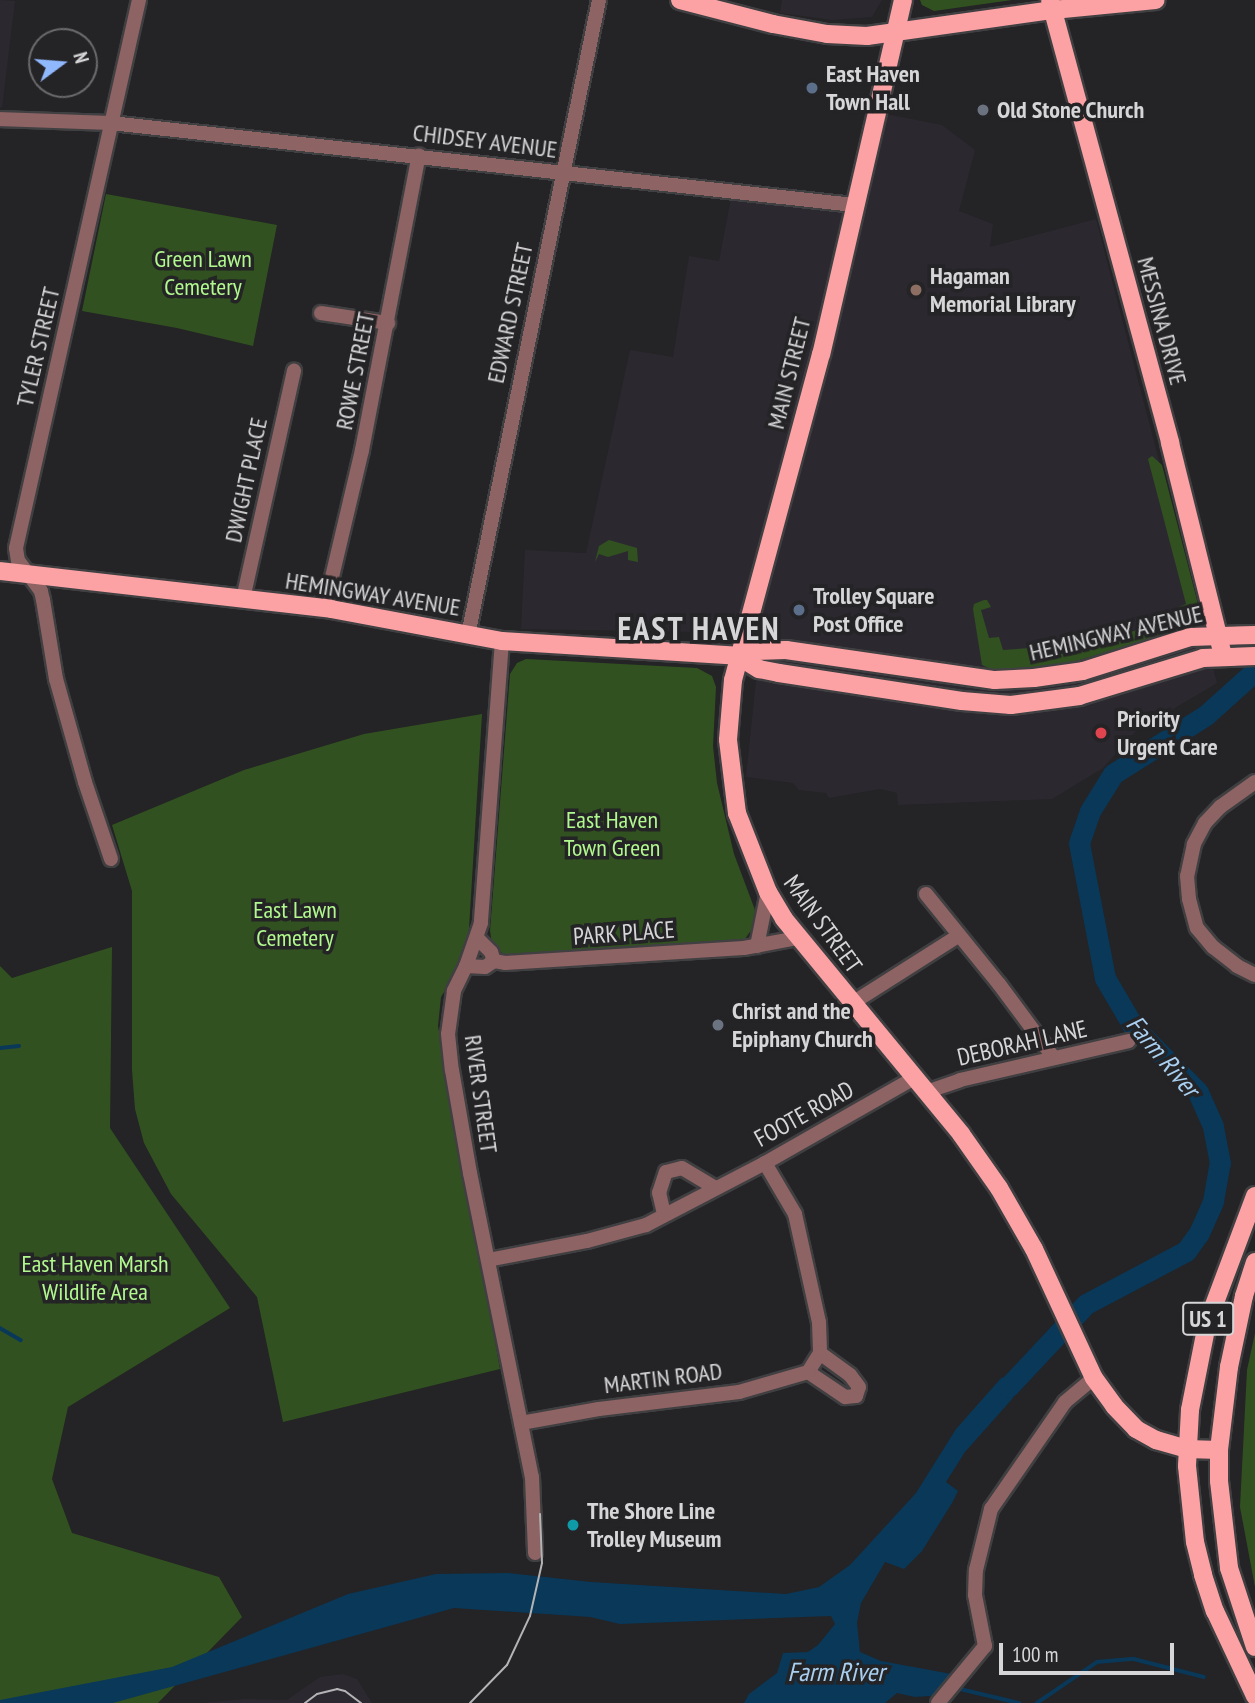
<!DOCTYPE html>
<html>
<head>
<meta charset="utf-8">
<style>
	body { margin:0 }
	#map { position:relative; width:1255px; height:1703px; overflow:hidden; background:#242325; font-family:"PT Sans Narrow",sans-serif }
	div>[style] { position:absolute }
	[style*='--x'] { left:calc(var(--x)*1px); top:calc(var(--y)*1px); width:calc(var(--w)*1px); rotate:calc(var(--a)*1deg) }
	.built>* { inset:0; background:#2c2830 }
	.green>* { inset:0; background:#315220 }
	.water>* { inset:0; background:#093859 }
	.stream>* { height:3.5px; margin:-1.75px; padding:0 1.75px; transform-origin:1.75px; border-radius:1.75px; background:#093859 }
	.river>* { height:21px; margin:-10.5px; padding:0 10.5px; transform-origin:10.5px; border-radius:10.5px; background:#093859 }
	.roads { filter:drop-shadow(2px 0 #403f41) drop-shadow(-2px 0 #403f41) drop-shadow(0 2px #403f41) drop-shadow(0 -2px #403f41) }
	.minor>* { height:14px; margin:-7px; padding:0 7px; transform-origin:7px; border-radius:7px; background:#8e6364 }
	.major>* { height:18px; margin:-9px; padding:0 9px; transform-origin:9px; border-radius:9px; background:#fca2a5 }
	.tram>* { height:2px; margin:-1px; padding:0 1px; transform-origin:1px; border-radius:1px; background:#b4b3b5 }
	.dots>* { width:19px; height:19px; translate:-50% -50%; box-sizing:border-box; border:4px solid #242325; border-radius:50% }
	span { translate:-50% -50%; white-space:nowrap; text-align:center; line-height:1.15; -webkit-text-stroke:7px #242325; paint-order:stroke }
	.shield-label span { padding:2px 5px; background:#242325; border:2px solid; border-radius:5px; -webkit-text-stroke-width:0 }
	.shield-label { font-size:23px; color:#d6d5d7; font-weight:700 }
	.poi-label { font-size:24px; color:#d6d5d7; font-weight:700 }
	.left { translate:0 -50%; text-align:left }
	.street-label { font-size:24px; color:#d6d5d7 }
	.park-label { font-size:24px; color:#b1f98e }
	.water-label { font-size:26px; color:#a9d0f1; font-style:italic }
	.district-label { font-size:32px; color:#d6d5d7; font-weight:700; letter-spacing:2px }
	.north { position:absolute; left:28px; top:28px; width:70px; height:70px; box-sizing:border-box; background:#242325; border:2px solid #6b6a6c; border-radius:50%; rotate:74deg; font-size:19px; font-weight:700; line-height:28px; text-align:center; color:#d6d5d7 }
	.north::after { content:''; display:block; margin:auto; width:24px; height:32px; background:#90b8fd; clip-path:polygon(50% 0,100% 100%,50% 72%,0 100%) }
	.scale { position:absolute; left:999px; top:1643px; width:175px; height:32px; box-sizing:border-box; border:4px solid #d6d5d7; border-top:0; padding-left:9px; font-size:21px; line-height:24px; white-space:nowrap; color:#d6d5d7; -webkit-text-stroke:5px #242325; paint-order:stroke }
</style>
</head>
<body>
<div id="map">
	<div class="built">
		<i style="clip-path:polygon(0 0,15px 1px,2px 108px,0 107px)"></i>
		<i style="clip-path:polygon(782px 0,882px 0,872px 17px,832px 20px,780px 13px)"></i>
		<i style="clip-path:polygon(886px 114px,942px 125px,975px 150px,959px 211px,993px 224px,990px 247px,1096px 219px,1217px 683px,1136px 731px,1103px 768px,1052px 799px,898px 805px,897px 793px,880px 789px,829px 798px,826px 793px,799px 790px,793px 783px,746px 777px,761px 633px,521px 629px,525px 550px,586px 553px,630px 350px,673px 357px,689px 256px,719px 261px,731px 198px,866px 212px)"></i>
		<i style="clip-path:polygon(343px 1674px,357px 1679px,372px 1703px,201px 1703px,244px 1699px,287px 1700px,320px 1677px)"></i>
	</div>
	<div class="green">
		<i style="clip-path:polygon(920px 0,1012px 0,934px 11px,922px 5px)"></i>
		<i style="clip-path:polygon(106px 194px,277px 225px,253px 346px,177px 328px,82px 311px)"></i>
		<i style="clip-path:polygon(1152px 456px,1162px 465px,1198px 604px,1199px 611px,1193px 622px,1179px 630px,1063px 665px,1029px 670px,993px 670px,982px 665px,973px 609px,974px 604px,984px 600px,987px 600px,991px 607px,981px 610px,989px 638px,999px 637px,1003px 650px,1086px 644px,1178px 619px,1176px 608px,1186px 604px,1148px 459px)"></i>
		<i style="clip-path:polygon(609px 540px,637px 548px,638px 562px,628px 560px,628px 551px,608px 557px,599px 554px,595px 562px,599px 546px)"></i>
		<i style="clip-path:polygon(526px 659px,697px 668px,712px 676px,716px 687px,713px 746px,717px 783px,734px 854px,755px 910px,754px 926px,745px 939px,513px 955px,503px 954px,492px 943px,490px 931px,510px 674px,517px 663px)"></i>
		<i style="clip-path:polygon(482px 714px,469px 929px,464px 959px,441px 997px,438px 1026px,500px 1369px,283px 1422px,257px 1297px,171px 1194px,144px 1143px,135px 1109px,132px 1070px,132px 891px,112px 825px,244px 770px,364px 734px)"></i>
		<i style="clip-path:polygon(112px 947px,110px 1128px,230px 1308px,68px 1407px,52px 1479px,72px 1533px,219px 1577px,242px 1617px,158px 1703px,0 1703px,0 966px,12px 978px)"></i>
		<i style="clip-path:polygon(1255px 1333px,1255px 1587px,1240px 1507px,1247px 1370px)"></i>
	</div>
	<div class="water">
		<i style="clip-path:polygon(1002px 1377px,1013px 1398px,965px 1452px,946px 1482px,958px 1491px,952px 1503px,922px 1551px,904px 1569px,885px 1562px,861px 1603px,857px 1623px,860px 1652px,881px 1661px,957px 1675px,944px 1695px,915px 1697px,897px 1693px,885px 1703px,744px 1703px,749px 1694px,777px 1673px,783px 1653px,808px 1652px,818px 1645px,835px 1624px,831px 1616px,620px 1624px,590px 1617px,454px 1608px,113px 1703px,0 1703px,0 1700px,172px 1667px,348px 1594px,436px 1574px,508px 1573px,591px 1582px,786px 1594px,819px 1587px,850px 1565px,916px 1493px,956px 1429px)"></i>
	</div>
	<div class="stream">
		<i style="--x:0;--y:1048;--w:19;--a:-6"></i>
		<i style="--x:0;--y:1328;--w:24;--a:30"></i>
		<i style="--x:956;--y:1688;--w:65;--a:13.4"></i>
		<i style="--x:1037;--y:1703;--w:73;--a:-34.3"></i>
		<i style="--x:1097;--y:1662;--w:37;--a:-5"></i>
		<i style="--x:1134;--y:1659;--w:72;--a:14.4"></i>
	</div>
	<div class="river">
		<i style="--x:1008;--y:1387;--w:114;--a:-46.8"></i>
		<i style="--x:1086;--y:1304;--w:113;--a:-27.9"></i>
		<i style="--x:1186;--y:1251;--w:22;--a:-54"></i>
		<i style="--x:1199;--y:1233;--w:35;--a:-66"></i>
		<i style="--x:1213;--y:1201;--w:39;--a:-80"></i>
		<i style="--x:1220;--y:1163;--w:38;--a:-101"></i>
		<i style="--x:1213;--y:1126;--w:37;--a:-114"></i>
		<i style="--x:1198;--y:1092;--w:93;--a:-134.6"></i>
		<i style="--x:1133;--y:1026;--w:56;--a:-120.3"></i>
		<i style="--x:1105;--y:978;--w:137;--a:-100.9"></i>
		<i style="--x:1079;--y:843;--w:34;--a:-71"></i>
		<i style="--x:1090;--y:811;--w:44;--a:-58.1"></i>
		<i style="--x:1113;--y:774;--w:110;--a:-32.4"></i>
		<i style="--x:1206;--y:715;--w:66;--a:-41.9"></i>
	</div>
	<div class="roads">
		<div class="minor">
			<i style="--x:0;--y:119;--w:111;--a:2.1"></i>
			<i style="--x:111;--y:123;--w:748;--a:6.3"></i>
			<i style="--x:321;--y:313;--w:68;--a:8.5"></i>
			<i style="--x:328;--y:594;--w:148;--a:-76.7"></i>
			<i style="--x:362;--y:450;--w:300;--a:-79.1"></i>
			<i style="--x:243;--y:599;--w:234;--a:-77.4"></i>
			<i style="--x:468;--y:635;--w:648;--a:-78.34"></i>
			<i style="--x:502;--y:641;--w:283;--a:94.3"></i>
			<i style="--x:481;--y:923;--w:46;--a:109.2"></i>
			<i style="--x:466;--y:966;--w:28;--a:116"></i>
			<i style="--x:454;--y:991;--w:43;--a:97.9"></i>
			<i style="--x:448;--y:1034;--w:36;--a:84"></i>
			<i style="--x:452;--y:1070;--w:105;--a:80.1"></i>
			<i style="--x:470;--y:1173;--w:310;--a:78.5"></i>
			<i style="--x:532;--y:1477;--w:76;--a:87.7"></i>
			<i style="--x:1255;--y:782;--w:43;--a:144.5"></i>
			<i style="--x:1220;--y:807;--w:22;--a:133"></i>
			<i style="--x:1205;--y:823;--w:24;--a:118"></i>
			<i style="--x:1194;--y:844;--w:33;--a:102"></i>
			<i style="--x:1187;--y:876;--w:23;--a:85"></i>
			<i style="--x:1189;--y:899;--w:30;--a:75"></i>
			<i style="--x:1197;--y:928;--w:25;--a:50"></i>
			<i style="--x:1213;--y:947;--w:31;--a:38"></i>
			<i style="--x:1237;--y:966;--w:20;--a:27"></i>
			<i style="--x:111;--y:859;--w:81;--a:-108.7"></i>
			<i style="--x:85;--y:782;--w:107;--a:-105.7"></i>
			<i style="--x:56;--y:679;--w:80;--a:-99.3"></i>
			<i style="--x:43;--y:600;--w:9;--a:-103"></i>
			<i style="--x:41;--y:591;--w:38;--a:-127"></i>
			<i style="--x:18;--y:561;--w:13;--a:-99"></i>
			<i style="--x:16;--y:548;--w:562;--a:-77.35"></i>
			<i style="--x:926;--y:894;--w:116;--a:51"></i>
			<i style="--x:999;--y:984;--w:92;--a:53.4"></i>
			<i style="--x:477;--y:938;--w:20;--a:45"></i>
			<i style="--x:491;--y:952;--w:9;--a:72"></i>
			<i style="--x:494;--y:961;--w:11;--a:10"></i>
			<i style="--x:505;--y:963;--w:239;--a:-3.6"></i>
			<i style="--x:744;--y:948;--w:55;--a:-10.5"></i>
			<i style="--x:757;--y:946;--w:55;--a:-78.5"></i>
			<i style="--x:466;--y:966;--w:19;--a:3"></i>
			<i style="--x:485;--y:967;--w:11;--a:-34"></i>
			<i style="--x:851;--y:1004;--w:127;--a:-32.4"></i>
			<i style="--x:926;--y:1092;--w:36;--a:-19"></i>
			<i style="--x:960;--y:1080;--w:173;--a:-13"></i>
			<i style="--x:765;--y:1163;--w:59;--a:59.5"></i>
			<i style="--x:795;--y:1214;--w:111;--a:77.5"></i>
			<i style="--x:819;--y:1322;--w:31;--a:88"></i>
			<i style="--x:820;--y:1353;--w:22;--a:122"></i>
			<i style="--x:808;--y:1372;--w:45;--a:34"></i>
			<i style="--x:845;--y:1397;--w:11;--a:-5"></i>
			<i style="--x:856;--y:1396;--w:9;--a:-72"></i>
			<i style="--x:859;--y:1387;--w:15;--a:-127"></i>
			<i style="--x:850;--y:1375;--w:37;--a:-144"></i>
			<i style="--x:664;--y:1214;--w:22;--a:-103"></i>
			<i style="--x:659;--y:1193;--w:22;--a:-72"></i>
			<i style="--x:666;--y:1172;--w:16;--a:-14"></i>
			<i style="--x:682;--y:1168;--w:39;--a:31"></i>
			<i style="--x:488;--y:1260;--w:101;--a:-10.9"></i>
			<i style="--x:587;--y:1241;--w:61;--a:-15.2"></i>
			<i style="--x:646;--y:1225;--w:134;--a:-27.5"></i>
			<i style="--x:765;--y:1163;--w:172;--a:-29.7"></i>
			<i style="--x:521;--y:1423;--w:79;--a:-10.2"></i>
			<i style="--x:599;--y:1409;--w:141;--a:-6.9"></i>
			<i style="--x:739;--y:1392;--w:72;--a:-16.2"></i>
			<i style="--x:938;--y:1703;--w:74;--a:-50.5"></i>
			<i style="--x:985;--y:1646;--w:52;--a:-101.1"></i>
			<i style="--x:975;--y:1595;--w:25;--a:-88"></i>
			<i style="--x:976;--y:1570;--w:63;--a:-76.2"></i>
			<i style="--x:991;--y:1509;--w:130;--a:-55.3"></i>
			<i style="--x:1065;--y:1402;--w:38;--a:-40"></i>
		</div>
		<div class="major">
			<i style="--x:680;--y:0;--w:96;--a:14.5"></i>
			<i style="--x:773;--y:24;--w:55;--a:10.5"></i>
			<i style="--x:827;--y:34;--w:40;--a:2.9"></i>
			<i style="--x:867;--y:36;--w:188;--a:-8"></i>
			<i style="--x:1053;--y:10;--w:103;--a:-5.5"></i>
			<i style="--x:903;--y:0;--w:363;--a:103"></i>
			<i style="--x:821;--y:354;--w:338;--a:105.1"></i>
			<i style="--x:733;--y:680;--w:60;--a:94.8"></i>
			<i style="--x:728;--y:740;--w:74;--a:83"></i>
			<i style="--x:737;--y:813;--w:85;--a:68.6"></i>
			<i style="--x:768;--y:892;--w:31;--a:59"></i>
			<i style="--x:784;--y:919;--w:278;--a:50.5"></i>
			<i style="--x:961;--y:1134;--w:66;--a:54.9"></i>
			<i style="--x:999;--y:1188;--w:70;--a:60.2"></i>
			<i style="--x:1034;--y:1249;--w:142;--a:65.1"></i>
			<i style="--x:1094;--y:1378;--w:34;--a:54"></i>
			<i style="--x:1114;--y:1406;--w:32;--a:46"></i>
			<i style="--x:1136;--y:1429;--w:23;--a:29"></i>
			<i style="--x:1156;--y:1440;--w:32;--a:16"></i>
			<i style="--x:1187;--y:1449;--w:32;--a:2"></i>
			<i style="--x:1050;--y:0;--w:459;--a:74.8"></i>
			<i style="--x:1170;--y:443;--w:219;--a:76"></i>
			<i style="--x:0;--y:571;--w:333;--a:6.5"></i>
			<i style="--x:331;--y:609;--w:174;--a:10.6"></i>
			<i style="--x:502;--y:641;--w:236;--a:3.6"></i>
			<i style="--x:738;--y:656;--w:18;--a:-16"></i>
			<i style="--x:755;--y:651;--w:31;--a:-2"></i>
			<i style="--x:786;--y:650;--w:211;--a:8.2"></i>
			<i style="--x:995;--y:680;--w:39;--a:-3"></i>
			<i style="--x:1034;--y:678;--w:49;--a:-8.1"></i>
			<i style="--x:1083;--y:671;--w:112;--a:-17.6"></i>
			<i style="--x:1190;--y:637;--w:65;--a:-1.8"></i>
			<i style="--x:738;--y:656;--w:25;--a:32"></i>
			<i style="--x:759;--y:669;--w:20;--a:11"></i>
			<i style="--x:779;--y:673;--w:185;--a:8.7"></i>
			<i style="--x:962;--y:701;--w:49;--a:4.7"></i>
			<i style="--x:1011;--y:705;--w:69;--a:-7.5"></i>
			<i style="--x:1079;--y:696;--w:130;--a:-17"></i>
			<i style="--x:1203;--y:658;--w:52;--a:-2.2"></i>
			<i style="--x:1255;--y:1196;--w:137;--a:110.6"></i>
			<i style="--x:1207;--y:1324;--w:88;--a:101.2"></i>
			<i style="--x:1190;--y:1410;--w:56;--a:93.1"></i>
			<i style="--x:1187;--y:1466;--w:76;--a:84"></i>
			<i style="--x:1195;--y:1542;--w:34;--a:76"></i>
			<i style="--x:1203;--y:1575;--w:38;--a:72"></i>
			<i style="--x:1215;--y:1611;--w:94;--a:64.8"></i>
			<i style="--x:1255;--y:1262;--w:36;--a:108"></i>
			<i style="--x:1244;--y:1296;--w:73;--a:101.9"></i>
			<i style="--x:1229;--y:1367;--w:84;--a:96.9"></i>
			<i style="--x:1219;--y:1450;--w:31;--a:90"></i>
			<i style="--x:1219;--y:1481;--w:88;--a:83.4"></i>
			<i style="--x:1229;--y:1568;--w:83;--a:71.8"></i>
		</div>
	</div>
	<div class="tram">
		<i style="--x:305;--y:1703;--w:15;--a:-37"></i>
		<i style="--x:317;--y:1694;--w:21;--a:-14"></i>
		<i style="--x:337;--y:1689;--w:8;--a:14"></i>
		<i style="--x:345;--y:1691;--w:20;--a:37"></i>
		<i style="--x:470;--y:1703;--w:53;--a:-45.8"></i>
		<i style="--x:507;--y:1665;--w:54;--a:-64.9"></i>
		<i style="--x:530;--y:1616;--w:54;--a:-77.2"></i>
		<i style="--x:542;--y:1563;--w:49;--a:-92.3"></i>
	</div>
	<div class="dots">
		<i style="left:812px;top:88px;background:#5c6f8a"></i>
		<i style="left:983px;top:110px;background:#6b7280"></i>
		<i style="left:916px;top:290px;background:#8d6e63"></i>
		<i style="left:799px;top:610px;background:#5c6f8a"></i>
		<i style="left:1101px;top:733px;background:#e0444e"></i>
		<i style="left:718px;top:1025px;background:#6b7280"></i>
		<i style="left:573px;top:1525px;background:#0f9aa8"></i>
	</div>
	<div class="shield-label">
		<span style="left:1208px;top:1319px">US 1</span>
	</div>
	<div class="poi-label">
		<span class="left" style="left:826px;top:88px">East Haven<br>Town Hall</span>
		<span class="left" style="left:997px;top:110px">Old Stone Church</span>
		<span class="left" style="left:930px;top:290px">Hagaman<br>Memorial Library</span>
		<span class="left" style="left:813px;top:610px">Trolley Square<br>Post Office</span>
		<span class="left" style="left:1117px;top:733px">Priority<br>Urgent Care</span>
		<span class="left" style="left:732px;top:1025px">Christ and the<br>Epiphany Church</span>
		<span class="left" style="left:587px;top:1525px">The Shore Line<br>Trolley Museum</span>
	</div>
	<div class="street-label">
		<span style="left:485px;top:141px;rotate:7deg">CHIDSEY AVENUE</span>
		<span style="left:510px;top:313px;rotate:-78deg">EDWARD STREET</span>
		<span style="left:1162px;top:321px;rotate:75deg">MESSINA DRIVE</span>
		<span style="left:38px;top:347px;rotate:-77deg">TYLER STREET</span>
		<span style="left:355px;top:371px;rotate:-79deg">ROWE STREET</span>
		<span style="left:789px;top:373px;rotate:-76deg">MAIN STREET</span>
		<span style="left:246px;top:480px;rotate:-78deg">DWIGHT PLACE</span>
		<span style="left:373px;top:594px;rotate:9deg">HEMINGWAY AVENUE</span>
		<span style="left:1116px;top:633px;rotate:-13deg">HEMINGWAY AVENUE</span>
		<span style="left:823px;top:924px;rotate:54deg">MAIN STREET</span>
		<span style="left:624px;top:933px;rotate:-4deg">PARK PLACE</span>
		<span style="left:1022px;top:1043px;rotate:-13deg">DEBORAH LANE</span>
		<span style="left:481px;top:1094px;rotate:82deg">RIVER STREET</span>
		<span style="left:804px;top:1114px;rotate:-29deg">FOOTE ROAD</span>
		<span style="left:663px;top:1378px;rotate:-7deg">MARTIN ROAD</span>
	</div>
	<div class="park-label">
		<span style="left:203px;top:273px">Green Lawn<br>Cemetery</span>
		<span style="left:612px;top:834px">East Haven<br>Town Green</span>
		<span style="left:295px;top:924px">East Lawn<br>Cemetery</span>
		<span style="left:95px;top:1278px">East Haven Marsh<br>Wildlife Area</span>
	</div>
	<div class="water-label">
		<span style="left:1163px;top:1056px;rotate:50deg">Farm River</span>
		<span style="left:836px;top:1672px">Farm River</span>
	</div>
	<div class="district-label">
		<span style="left:699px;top:628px">EAST HAVEN</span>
	</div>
	<div class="north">N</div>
	<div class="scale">100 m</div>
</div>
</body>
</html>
